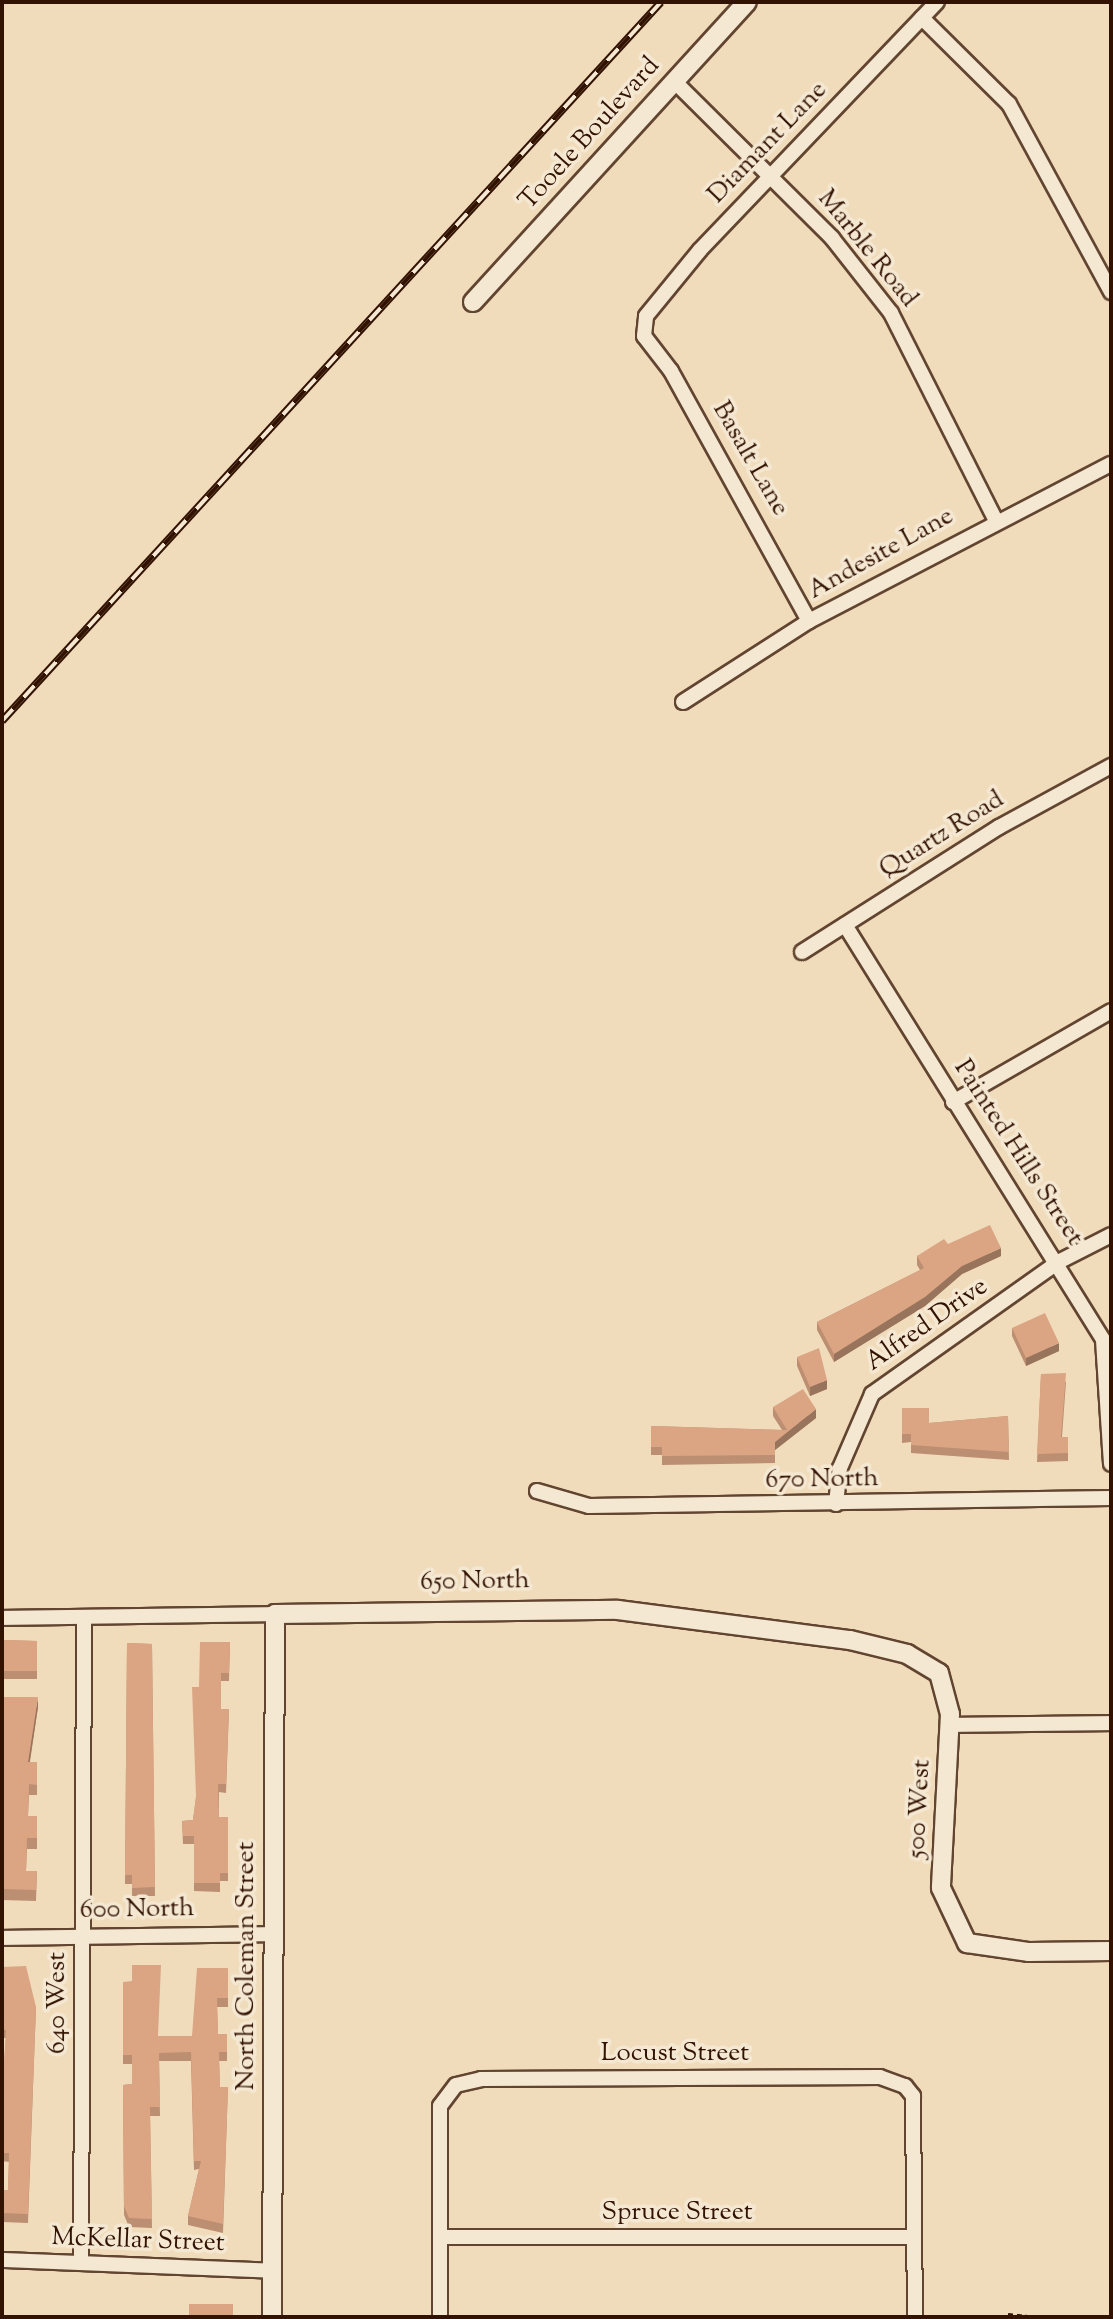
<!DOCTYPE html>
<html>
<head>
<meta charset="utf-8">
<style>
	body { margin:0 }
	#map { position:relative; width:1113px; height:2319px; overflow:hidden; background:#f0dcbb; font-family:"Sorts Mill Goudy",serif }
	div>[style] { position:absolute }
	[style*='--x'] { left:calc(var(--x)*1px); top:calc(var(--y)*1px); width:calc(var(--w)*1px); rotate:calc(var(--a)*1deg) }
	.path>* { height:3.5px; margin-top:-1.75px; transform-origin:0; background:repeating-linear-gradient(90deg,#321301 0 5px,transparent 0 8.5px) }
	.roads { filter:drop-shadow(2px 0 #624530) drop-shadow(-2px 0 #624530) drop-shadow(0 2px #624530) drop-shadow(0 -2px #624530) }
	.minor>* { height:14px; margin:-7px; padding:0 7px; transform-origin:7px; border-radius:7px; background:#f5e8d3 }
	.tertiary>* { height:18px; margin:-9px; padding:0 9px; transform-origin:9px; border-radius:9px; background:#f5e8d3 }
	.rail>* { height:8px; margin-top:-4px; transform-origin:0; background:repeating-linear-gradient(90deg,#f5e8d3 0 16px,#321301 0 32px); box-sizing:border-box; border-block:2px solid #321301 }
	.wall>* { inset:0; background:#bc8e72 }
	.shaded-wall>* { inset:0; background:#99745c }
	.building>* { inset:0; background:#dba584 }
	span { translate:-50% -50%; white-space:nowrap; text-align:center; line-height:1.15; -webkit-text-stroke:7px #f5e8d3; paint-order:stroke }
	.street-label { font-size:26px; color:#321301 }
	.frame { position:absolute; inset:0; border:4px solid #321301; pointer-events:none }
</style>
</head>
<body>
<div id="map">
	<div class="path">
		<i style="--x:1008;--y:2315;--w:20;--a:6"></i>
	</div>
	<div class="roads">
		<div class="minor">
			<i style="--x:922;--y:18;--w:122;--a:44.7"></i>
			<i style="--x:1009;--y:104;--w:214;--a:61.5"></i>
			<i style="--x:674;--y:81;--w:223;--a:44.8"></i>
			<i style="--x:832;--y:238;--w:95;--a:51.8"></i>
			<i style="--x:891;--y:313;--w:231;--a:63.2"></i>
			<i style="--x:809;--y:621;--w:286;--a:-118.9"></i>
			<i style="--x:671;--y:371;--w:44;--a:-127.6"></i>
			<i style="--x:644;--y:336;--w:20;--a:-84"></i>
			<i style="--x:646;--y:316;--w:85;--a:-50.7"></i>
			<i style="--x:700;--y:250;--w:343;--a:-46.3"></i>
			<i style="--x:683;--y:702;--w:150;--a:-32.7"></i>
			<i style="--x:809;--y:621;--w:340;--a:-27.5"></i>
			<i style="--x:845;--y:925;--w:489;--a:58.1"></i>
			<i style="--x:1103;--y:1340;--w:124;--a:86.3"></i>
			<i style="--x:802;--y:952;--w:233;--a:-32.4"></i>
			<i style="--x:999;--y:827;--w:128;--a:-28.6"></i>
			<i style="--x:953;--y:1102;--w:182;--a:-29.9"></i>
			<i style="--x:537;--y:1491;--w:54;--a:16.1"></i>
			<i style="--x:589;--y:1506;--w:522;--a:-0.88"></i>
			<i style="--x:836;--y:1504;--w:36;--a:-84"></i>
			<i style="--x:840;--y:1468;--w:81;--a:-66.6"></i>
			<i style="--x:872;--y:1394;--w:230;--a:-35.3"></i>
			<i style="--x:1060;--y:1261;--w:57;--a:-27"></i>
			<i style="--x:2;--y:1618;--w:273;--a:-0.8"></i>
			<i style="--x:950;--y:1725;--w:161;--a:-0.7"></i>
			<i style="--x:2;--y:1938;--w:272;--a:-0.8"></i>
			<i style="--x:440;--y:2237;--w:474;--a:0"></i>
			<i style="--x:2;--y:2260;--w:270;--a:2.3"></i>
			<i style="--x:81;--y:2263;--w:646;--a:-89.73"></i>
			<i style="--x:440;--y:2317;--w:211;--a:-90"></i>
			<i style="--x:440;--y:2106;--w:26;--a:-53"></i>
			<i style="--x:456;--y:2085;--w:26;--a:-13"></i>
			<i style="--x:481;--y:2079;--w:399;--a:-0.3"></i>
			<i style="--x:880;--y:2077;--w:27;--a:20"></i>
			<i style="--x:905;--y:2086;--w:13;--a:51"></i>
			<i style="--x:913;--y:2096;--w:221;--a:89.5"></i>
		</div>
		<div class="tertiary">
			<i style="--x:473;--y:302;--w:406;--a:-47.6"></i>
			<i style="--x:272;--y:2317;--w:703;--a:-89.76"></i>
			<i style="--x:275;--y:1614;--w:343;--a:-0.7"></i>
			<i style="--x:618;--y:1610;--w:234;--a:7.4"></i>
			<i style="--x:850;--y:1640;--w:59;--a:13.8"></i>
			<i style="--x:907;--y:1654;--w:37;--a:31"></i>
			<i style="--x:939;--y:1673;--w:42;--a:75"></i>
			<i style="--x:950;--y:1714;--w:174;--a:93"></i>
			<i style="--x:941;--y:1888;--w:61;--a:64.7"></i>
			<i style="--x:967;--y:1943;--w:63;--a:8.3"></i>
			<i style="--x:1029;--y:1952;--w:82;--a:-0.7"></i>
		</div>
	</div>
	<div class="rail">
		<i style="--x:2;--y:721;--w:975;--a:-47.49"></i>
	</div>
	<div class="wall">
		<i style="clip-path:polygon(948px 1244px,1001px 1256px,962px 1274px,925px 1306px,834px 1362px,817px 1330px,817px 1322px,920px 1270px,917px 1265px,917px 1256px)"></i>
		<i style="clip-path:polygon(1012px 1328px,1059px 1351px,1026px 1366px,1012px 1336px)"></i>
		<i style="clip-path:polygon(797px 1357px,827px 1389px,810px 1396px,797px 1366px)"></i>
		<i style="clip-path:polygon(1041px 1374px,1066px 1382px,1062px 1437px,1068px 1437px,1068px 1461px,1037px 1462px)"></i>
		<i style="clip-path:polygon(773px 1407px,816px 1418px,775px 1450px,775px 1463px,662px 1465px,662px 1455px,651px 1455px,651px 1426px,782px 1430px,773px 1416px)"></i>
		<i style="clip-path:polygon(902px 1408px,929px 1423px,1008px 1416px,1009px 1460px,911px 1453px,911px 1442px,902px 1443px)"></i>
		<i style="clip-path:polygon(2px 1640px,37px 1641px,37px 1679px,2px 1679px)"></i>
		<i style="clip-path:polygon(230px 1642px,229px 1681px,221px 1681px,221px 1709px,229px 1709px,226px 1793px,219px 1792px,219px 1817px,228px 1817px,228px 1881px,220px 1881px,220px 1892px,194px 1891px,194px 1844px,183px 1844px,182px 1821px,193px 1820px,196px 1798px,199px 1687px)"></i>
		<i style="clip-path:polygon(127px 1643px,152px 1644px,155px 1896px,132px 1896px,132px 1884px,125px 1884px)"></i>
		<i style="clip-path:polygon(2px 1697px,38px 1707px,30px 1762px,37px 1762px,37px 1795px,29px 1795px,28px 1816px,37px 1816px,37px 1849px,27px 1849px,26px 1871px,37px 1871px,36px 1901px,2px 1900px)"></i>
		<i style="clip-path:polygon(2px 1967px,36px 2007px,28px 2223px,2px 2222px,2px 2190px,8px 2190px,9px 2162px,2px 2161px,2px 2094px,6px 2038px,2px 2038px)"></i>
		<i style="clip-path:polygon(228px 1968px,228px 2007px,217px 2007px,218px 2034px,227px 2034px,227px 2061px,219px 2061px,220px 2087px,228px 2087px,223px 2233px,188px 2225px,188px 2216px,199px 2169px,194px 2170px,191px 2061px,159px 2061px,160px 2116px,150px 2116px,152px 2228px,129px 2227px,124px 2215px,123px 2085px,132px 2084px,132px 2064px,123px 2064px,123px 1982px,158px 2036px,192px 2036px)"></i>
	</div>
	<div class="shaded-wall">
		<i style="clip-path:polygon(1001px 1248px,1001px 1256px,962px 1274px,925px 1306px,834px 1362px,834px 1354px,962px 1266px)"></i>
		<i style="clip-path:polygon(1059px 1343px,1059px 1351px,1026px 1366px,1026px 1358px)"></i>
		<i style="clip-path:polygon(827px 1380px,827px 1389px,810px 1396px,810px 1387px)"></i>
		<i style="clip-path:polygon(816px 1409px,816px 1418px,775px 1450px,775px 1442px)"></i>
		<i style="clip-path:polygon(38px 1697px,38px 1707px,28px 1772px,28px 1762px)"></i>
	</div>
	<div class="building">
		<i style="clip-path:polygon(990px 1225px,1001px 1248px,962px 1266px,925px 1297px,834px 1354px,817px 1322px,924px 1268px,917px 1256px,944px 1239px,948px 1244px)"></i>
		<i style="clip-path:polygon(1045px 1313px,1059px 1343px,1026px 1358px,1012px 1328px)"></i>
		<i style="clip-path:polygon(819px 1348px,827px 1380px,810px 1387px,797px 1357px)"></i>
		<i style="clip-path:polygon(1066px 1373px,1061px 1437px,1068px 1437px,1068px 1453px,1037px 1454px,1041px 1374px)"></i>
		<i style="clip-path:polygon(803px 1389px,816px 1409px,775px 1442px,775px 1455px,662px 1456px,662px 1447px,651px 1447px,651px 1426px,787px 1430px,773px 1407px)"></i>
		<i style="clip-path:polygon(902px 1408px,929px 1408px,929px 1423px,1008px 1416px,1009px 1452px,911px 1445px,911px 1434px,902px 1434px)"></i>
		<i style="clip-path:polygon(2px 1640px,37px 1641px,37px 1671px,2px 1671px)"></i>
		<i style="clip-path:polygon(200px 1642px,230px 1642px,229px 1673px,221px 1673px,221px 1709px,229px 1709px,226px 1784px,218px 1784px,219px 1817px,228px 1817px,228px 1873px,220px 1873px,220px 1883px,194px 1883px,194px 1836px,183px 1836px,182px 1821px,193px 1820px,196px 1796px,192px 1687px,199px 1687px)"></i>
		<i style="clip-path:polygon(127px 1643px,152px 1644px,155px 1887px,132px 1888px,132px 1875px,125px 1875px)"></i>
		<i style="clip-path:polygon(2px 1697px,38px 1697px,28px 1762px,37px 1762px,37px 1785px,29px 1784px,28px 1816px,37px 1816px,37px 1838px,27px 1838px,26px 1871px,37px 1871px,36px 1890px,2px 1889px)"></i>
		<i style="clip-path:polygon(132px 1965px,161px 1965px,158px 2036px,192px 2036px,197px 1968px,228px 1968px,228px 1998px,217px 1998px,218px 2034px,227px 2034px,227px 2052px,219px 2052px,220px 2087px,228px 2087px,223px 2224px,188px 2216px,201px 2161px,194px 2161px,191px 2052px,159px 2053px,160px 2107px,150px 2107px,152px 2219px,129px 2218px,124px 2206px,123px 2085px,132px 2084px,132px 2055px,123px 2055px,123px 1982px,132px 1981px)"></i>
		<i style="clip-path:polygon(26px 1966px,36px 2007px,28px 2214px,2px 2213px,2px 2190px,8px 2190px,9px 2153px,2px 2153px,2px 2094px,6px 2030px,2px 2030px,2px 1967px)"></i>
		<i style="clip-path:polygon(189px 2304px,233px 2304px,233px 2317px,189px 2317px)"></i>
	</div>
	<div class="street-label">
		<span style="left:590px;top:134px;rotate:-48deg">Tooele Boulevard</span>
		<span style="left:768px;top:143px;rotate:-46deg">Diamant Lane</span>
		<span style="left:867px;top:249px;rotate:51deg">Marble Road</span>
		<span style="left:750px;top:459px;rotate:60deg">Basalt Lane</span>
		<span style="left:881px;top:554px;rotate:-29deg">Andesite Lane</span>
		<span style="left:942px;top:835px;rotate:-32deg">Quartz Road</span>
		<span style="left:1018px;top:1153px;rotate:57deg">Painted Hills Street</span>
		<span style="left:927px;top:1325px;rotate:-35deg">Alfred Drive</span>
		<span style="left:822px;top:1480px;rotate:-1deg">670 North</span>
		<span style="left:475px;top:1582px;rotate:-1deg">650 North</span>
		<span style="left:920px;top:1809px;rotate:-87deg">500 West</span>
		<span style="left:137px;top:1910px;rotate:-1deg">600 North</span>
		<span style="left:247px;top:1966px;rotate:-90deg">North Coleman Street</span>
		<span style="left:58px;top:2003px;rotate:-90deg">640 West</span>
		<span style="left:675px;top:2054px">Locust Street</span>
		<span style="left:677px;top:2213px">Spruce Street</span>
		<span style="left:138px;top:2241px;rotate:2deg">McKellar Street</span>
	</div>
	<div class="frame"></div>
</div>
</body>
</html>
